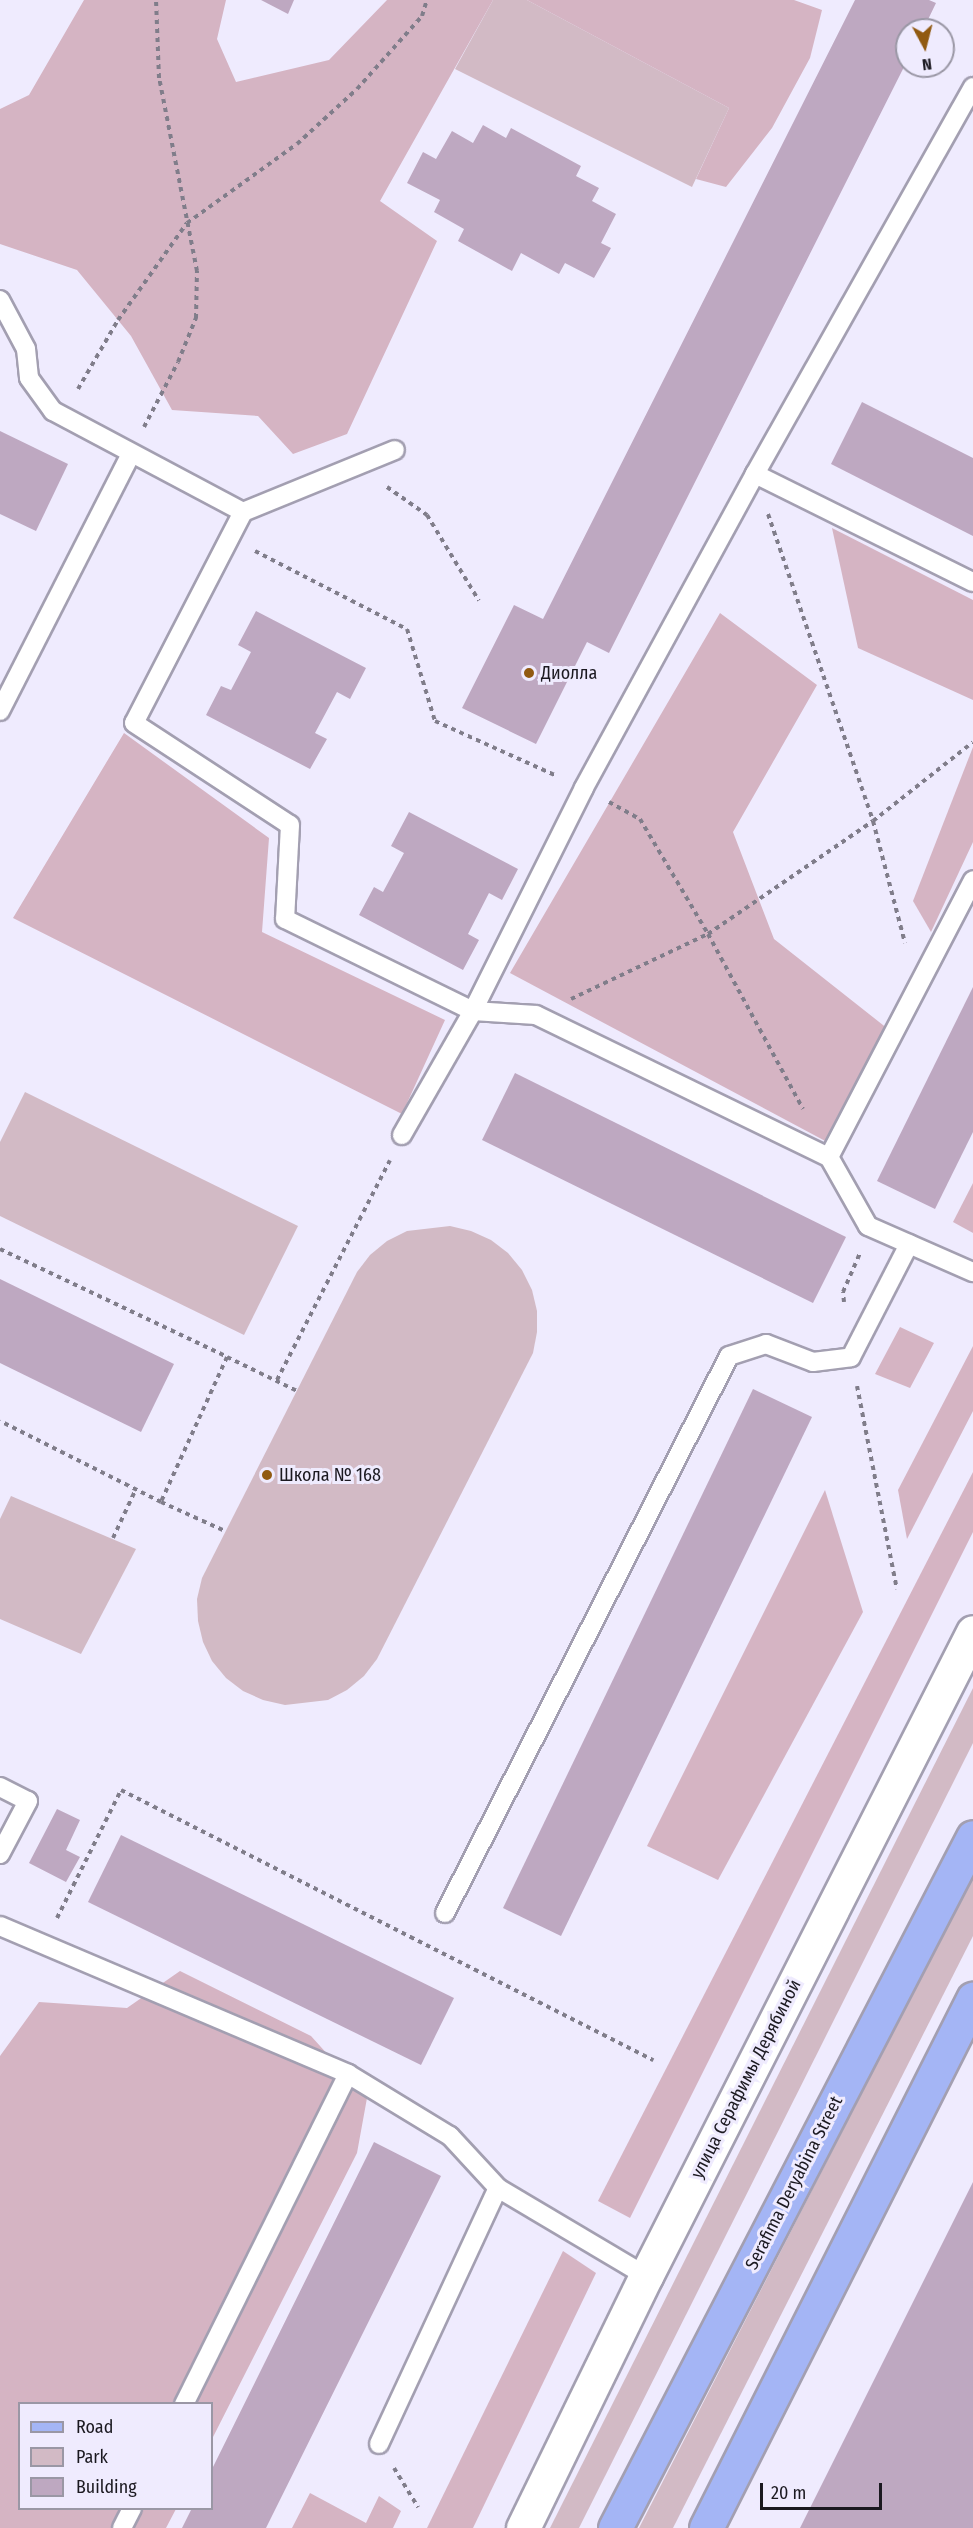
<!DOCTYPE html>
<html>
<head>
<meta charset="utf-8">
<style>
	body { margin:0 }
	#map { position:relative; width:973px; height:2528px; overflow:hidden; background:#efebfe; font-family:"Fira Sans Condensed",sans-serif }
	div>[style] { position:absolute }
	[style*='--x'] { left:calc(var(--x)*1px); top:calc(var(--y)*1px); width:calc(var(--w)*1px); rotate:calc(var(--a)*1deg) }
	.green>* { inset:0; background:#d2bac5 }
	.forest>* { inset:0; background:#d5b4c3 }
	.building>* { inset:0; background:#bea8c1 }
	.path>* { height:4px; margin-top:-2px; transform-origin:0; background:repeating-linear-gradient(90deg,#807d8a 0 4.5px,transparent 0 9px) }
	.roads { filter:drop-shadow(2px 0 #a39fb1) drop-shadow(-2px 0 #a39fb1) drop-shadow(0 2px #a39fb1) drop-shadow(0 -2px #a39fb1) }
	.service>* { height:18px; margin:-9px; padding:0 9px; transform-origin:9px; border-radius:9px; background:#fff }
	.minor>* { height:33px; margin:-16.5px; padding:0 16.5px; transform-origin:16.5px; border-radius:16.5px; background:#fff }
	.primary>* { height:33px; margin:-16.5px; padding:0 16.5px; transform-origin:16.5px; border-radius:16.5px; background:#a4b5f5 }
	.dots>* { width:16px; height:16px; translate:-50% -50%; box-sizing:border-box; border:3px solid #efebfe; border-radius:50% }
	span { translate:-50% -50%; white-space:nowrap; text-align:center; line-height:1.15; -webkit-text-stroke:6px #efebfe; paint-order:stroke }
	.poi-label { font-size:18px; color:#1b1920 }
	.left { translate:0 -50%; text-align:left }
	.street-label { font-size:18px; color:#1b1920 }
	.legend { position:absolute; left:18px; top:2402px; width:195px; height:108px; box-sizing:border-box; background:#efebfe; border:2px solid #9a97a5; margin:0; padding:8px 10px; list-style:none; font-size:18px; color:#1b1920 }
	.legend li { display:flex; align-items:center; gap:12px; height:30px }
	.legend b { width:30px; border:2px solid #9a97a5 }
	.north { position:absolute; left:895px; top:18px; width:60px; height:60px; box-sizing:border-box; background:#efebfe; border:2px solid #9a97a5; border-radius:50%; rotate:173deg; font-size:16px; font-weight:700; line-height:24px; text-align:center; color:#1b1920 }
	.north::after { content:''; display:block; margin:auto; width:21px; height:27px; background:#915a11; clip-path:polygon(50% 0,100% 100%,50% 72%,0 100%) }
	.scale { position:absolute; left:760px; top:2483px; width:122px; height:27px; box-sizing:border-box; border:3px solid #1b1920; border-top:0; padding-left:8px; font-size:18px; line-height:21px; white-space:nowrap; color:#1b1920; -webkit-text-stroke:4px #efebfe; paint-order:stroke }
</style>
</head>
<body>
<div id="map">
	<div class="green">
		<i style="clip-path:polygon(493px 0,527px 0,729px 108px,692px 187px,455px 69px)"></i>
		<i style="clip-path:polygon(25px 1092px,298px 1226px,244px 1335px,0 1216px,0 1142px)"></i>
		<i style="clip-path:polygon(450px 1226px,471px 1231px,491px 1240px,508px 1253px,522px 1270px,532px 1290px,537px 1311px,537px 1332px,533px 1353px,377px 1659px,364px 1676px,347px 1690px,328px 1700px,285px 1705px,263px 1700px,243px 1691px,226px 1678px,212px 1661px,203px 1642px,198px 1621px,197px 1599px,202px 1578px,357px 1272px,370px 1255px,387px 1241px,407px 1231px)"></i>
		<i style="clip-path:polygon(11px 1496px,136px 1549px,81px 1654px,0 1619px,0 1519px)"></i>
		<i style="clip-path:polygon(973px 1688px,973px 1743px,579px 2528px,550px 2528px)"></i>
		<i style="clip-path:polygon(973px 1876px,973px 1936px,673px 2528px,639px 2528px)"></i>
	</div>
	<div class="forest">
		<i style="clip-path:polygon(84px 0,226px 0,217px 39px,236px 82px,329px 60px,387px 0,493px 0,380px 201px,437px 241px,347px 434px,293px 454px,258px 416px,172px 410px,131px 336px,77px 270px,0 244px,0 109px,29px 95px)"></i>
		<i style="clip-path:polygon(527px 0,794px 0,822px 10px,810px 58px,772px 128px,726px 187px,696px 179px,729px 108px)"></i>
		<i style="clip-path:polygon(832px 528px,973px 600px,973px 700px,858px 648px)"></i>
		<i style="clip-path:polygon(720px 613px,817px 685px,733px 832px,774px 939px,888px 1029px,829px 1143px,510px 973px)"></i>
		<i style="clip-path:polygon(124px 733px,269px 838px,262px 932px,445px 1020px,402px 1114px,13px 918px)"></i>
		<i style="clip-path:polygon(973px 747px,973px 842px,931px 932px,913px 901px)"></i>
		<i style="clip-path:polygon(973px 1183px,973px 1233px,953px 1222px)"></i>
		<i style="clip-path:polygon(900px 1327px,934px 1343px,910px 1388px,875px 1374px)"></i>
		<i style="clip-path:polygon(973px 1346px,973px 1411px,907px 1539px,898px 1490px)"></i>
		<i style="clip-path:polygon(973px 1472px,973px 1532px,630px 2218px,598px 2201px)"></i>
		<i style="clip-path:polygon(825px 1490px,863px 1612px,718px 1880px,647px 1846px)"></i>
		<i style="clip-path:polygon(180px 1971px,311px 2036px,367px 2098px,357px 2153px,212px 2439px,212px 2404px,20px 2404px,20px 2508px,176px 2509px,166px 2528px,0 2528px,0 2056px,39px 2002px,127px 2008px)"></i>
		<i style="clip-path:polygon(563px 2251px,596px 2273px,473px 2528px,427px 2528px)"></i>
		<i style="clip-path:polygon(310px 2493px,366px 2523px,379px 2496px,401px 2511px,393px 2528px,292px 2528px)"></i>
	</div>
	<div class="building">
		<i style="clip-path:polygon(261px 0,294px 0,288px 14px)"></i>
		<i style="clip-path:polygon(855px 0,929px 0,936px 3px,923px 30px,907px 30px,907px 61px,609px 653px,587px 642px,536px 744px,462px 708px,514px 605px,543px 619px)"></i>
		<i style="clip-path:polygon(483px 125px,506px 138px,511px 128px,581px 166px,576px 176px,599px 188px,592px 201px,616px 214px,601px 243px,611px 248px,594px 278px,565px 263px,559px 274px,521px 253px,512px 271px,458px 241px,464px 229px,434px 212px,440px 200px,407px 183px,423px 152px,436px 159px,452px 131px,473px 143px)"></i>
		<i style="clip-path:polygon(862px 402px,973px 458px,973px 536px,831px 464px)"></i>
		<i style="clip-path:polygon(0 431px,68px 464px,36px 531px,0 514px)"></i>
		<i style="clip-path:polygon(256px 611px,366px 668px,350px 699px,337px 692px,315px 733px,327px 739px,310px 769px,206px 715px,221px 686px,231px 690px,251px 652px,238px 645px)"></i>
		<i style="clip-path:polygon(409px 812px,518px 869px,502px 900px,489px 893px,468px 934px,479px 940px,463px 970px,359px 915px,374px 887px,383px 892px,404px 853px,391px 846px)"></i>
		<i style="clip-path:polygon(973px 987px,973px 1132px,935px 1209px,877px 1181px)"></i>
		<i style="clip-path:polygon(515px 1073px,846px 1237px,813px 1303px,482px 1140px)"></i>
		<i style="clip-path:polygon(0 1279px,174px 1364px,141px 1432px,0 1363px)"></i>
		<i style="clip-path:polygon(753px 1389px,812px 1417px,561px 1936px,503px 1908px)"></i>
		<i style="clip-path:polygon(57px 1809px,80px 1820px,66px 1850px,80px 1857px,66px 1882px,29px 1863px)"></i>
		<i style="clip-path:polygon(121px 1835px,454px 1998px,421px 2065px,88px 1902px)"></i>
		<i style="clip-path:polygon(374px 2142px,441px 2176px,266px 2528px,182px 2528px,192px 2508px,212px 2508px,212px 2469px)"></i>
		<i style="clip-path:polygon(973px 2182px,973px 2528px,800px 2528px)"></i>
	</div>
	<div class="path">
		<i style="--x:78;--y:389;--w:80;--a:-59.9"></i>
		<i style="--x:118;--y:320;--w:119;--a:-54.6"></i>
		<i style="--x:187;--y:223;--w:135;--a:-35.7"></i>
		<i style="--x:297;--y:144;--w:81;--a:-42.5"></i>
		<i style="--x:357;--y:89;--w:98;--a:-48.3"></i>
		<i style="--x:422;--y:16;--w:17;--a:-73"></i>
		<i style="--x:144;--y:427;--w:73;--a:-62.4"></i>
		<i style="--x:178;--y:362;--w:48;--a:-67.8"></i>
		<i style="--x:196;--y:318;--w:47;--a:-88.8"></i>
		<i style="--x:197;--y:271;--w:197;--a:-101.1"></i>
		<i style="--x:159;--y:78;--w:78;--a:-92.2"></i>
		<i style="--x:387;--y:487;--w:49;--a:35"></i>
		<i style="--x:427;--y:515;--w:100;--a:58.8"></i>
		<i style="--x:768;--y:514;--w:324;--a:71.1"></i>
		<i style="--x:873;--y:821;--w:126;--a:75.3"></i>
		<i style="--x:255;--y:551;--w:171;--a:27.2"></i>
		<i style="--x:407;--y:629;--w:96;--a:73.1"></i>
		<i style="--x:435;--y:721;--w:134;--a:24.3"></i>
		<i style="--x:609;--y:802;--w:35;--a:29"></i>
		<i style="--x:640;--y:819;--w:134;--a:59.4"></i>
		<i style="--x:708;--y:934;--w:199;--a:61.5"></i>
		<i style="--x:571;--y:999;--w:152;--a:-25.4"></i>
		<i style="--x:708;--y:934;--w:200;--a:-34.4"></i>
		<i style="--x:873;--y:821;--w:127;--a:-38.3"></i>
		<i style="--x:0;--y:1249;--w:251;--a:25.4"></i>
		<i style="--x:227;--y:1357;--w:159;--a:114.5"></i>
		<i style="--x:161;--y:1502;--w:180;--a:-153.3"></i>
		<i style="--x:844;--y:1302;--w:10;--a:-96"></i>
		<i style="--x:843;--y:1292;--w:43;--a:-66.4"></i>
		<i style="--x:227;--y:1357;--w:78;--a:25.9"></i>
		<i style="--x:277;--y:1380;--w:247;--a:-62.8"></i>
		<i style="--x:857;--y:1386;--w:207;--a:78.9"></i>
		<i style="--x:161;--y:1502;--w:70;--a:24.4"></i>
		<i style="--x:113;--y:1538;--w:54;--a:-64.9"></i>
		<i style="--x:57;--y:1918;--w:143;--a:-63.4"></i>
		<i style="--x:121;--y:1790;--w:597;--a:26.91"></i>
		<i style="--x:394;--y:2468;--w:46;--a:58.4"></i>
	</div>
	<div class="roads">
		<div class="service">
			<i style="--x:973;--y:87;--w:444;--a:119.4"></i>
			<i style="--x:755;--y:474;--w:358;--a:118.6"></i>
			<i style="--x:584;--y:788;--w:249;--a:116.5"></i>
			<i style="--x:473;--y:1011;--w:63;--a:3.6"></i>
			<i style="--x:536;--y:1015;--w:326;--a:25.9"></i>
			<i style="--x:829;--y:1157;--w:79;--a:60.5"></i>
			<i style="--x:868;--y:1226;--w:115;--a:23.7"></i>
			<i style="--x:0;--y:300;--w:55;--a:62"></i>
			<i style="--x:26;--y:349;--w:29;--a:84"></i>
			<i style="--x:29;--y:378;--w:41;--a:54"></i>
			<i style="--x:53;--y:411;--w:215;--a:28"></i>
			<i style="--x:243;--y:512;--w:237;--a:117.3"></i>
			<i style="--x:134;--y:723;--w:186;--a:33.2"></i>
			<i style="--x:290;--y:825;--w:94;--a:93"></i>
			<i style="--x:285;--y:919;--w:209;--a:26.1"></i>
			<i style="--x:473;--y:1011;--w:143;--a:119.8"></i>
			<i style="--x:755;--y:474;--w:243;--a:26.4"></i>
			<i style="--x:243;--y:512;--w:164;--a:-22.2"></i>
			<i style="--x:0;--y:711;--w:288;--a:-63"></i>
			<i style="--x:829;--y:1157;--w:312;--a:-62.5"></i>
			<i style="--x:0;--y:1787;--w:31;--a:27"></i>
			<i style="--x:28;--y:1801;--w:60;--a:117.8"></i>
			<i style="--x:445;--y:1913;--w:625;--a:-62.98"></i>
			<i style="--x:729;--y:1356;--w:39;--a:-18"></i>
			<i style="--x:766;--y:1344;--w:50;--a:21"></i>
			<i style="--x:813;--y:1362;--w:38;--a:-7"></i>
			<i style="--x:851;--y:1357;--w:127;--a:-62.8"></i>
			<i style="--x:0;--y:1926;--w:378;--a:23"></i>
			<i style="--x:348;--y:2074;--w:369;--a:116.4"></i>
			<i style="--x:348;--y:2074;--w:119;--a:31.3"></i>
			<i style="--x:450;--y:2136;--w:71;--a:47.3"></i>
			<i style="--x:498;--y:2188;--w:172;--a:30.7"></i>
			<i style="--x:379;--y:2444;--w:282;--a:-65.1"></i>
			<i style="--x:122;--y:2528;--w:22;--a:-63"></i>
		</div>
		<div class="minor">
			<i style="--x:523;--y:2528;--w:280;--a:-64"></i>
			<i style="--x:646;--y:2276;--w:722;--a:-63.08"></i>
		</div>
		<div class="primary">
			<i style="--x:615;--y:2528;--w:778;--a:-62.61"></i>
			<i style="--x:706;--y:2528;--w:593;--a:-63.22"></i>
		</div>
	</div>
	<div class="dots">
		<i style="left:529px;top:673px;background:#915a11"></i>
		<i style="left:267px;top:1475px;background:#915a11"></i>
	</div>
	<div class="poi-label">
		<span class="left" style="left:541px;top:673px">Диолла</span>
		<span class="left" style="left:279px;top:1475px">Школа № 168</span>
	</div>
	<div class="street-label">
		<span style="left:746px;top:2079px;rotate:-63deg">улица Серафимы Дерябиной</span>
		<span style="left:794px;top:2183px;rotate:-63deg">Serafima Deryabina Street</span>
	</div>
	<ul class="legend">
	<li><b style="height:8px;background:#a4b5f5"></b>Road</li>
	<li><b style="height:16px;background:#d2bac5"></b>Park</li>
	<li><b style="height:16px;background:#bea8c1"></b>Building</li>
	</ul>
	<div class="north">N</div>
	<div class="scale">20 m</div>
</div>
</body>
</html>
